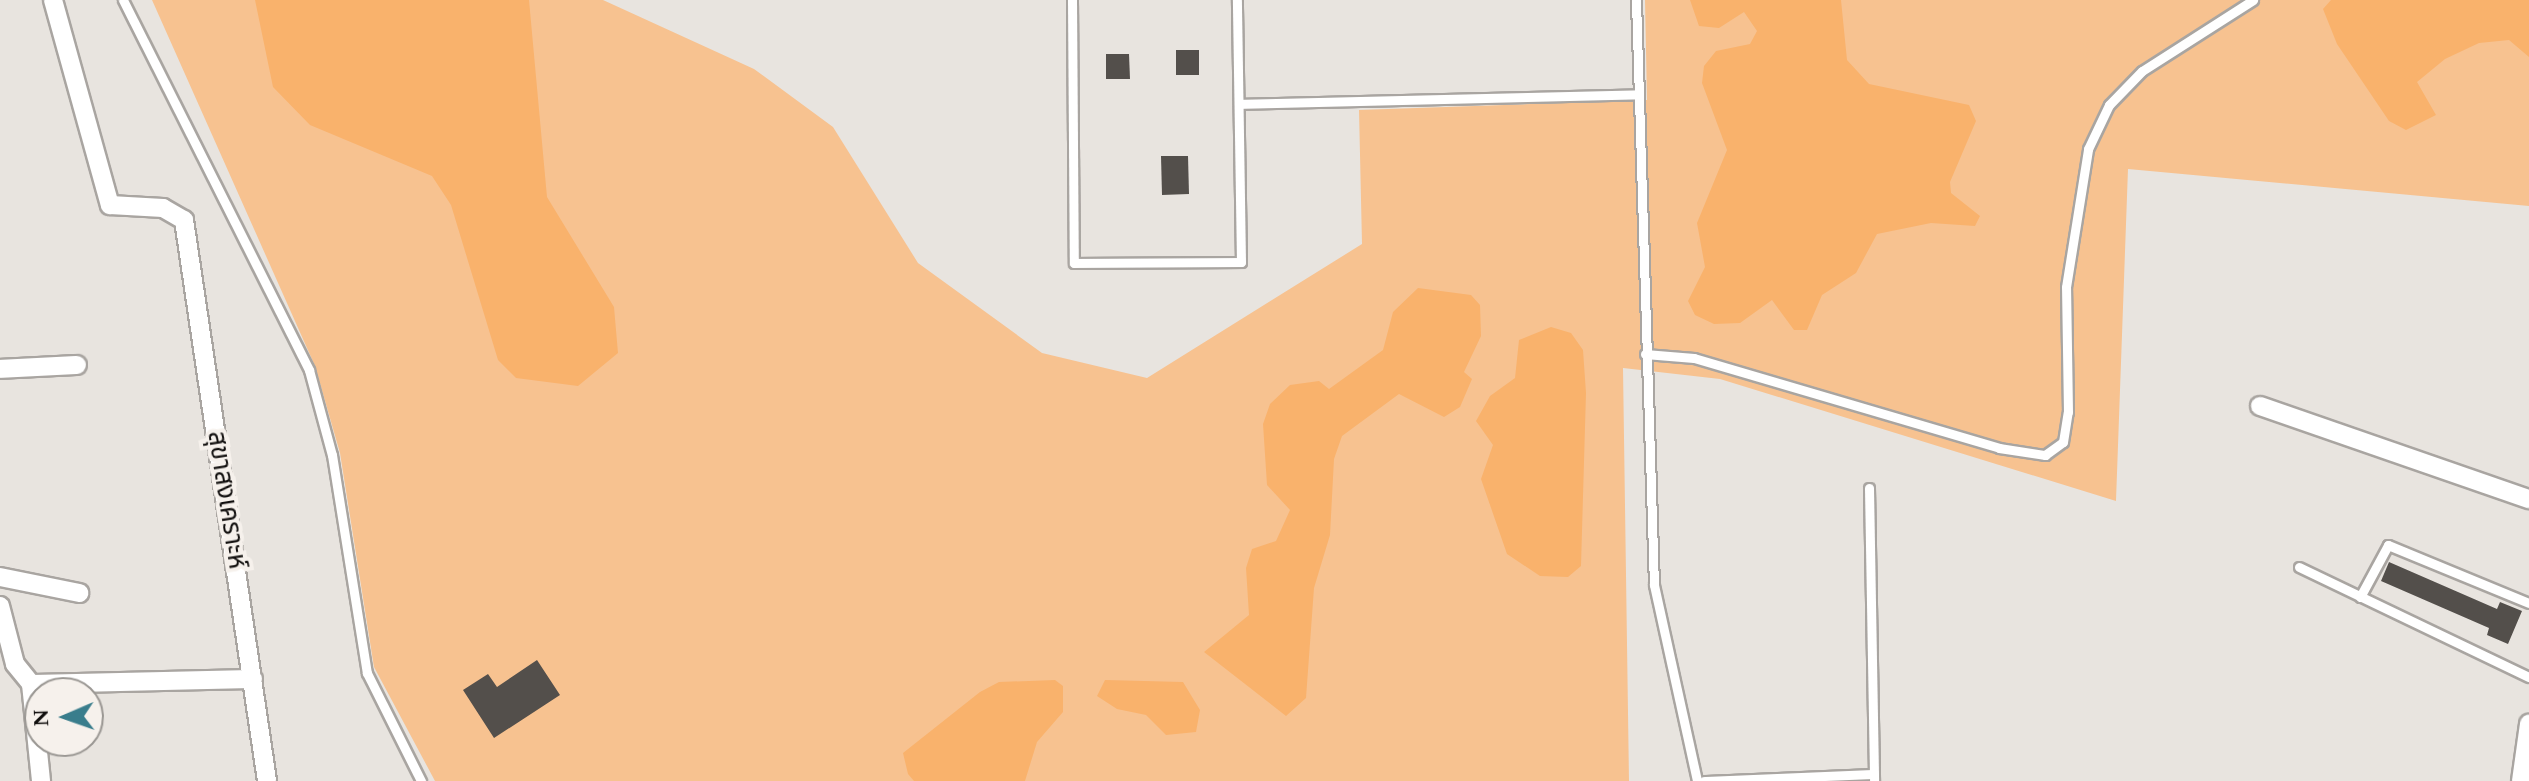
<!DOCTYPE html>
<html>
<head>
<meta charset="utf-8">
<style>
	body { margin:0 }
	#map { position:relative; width:2529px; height:781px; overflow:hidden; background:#e8e4df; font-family:Spectral,"Noto Sans Thai",serif }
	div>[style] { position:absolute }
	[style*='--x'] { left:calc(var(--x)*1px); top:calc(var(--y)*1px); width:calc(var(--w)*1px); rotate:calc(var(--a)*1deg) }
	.green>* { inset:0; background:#f7c290 }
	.water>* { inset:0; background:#f9b26c }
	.building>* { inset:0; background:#534f4b }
	.roads { filter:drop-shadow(2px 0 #a9a5a1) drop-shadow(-2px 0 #a9a5a1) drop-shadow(0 2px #a9a5a1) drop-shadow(0 -2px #a9a5a1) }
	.service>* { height:9px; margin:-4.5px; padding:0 4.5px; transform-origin:4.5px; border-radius:4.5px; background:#fff }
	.minor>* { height:18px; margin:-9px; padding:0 9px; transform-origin:9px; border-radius:9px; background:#fff }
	span { translate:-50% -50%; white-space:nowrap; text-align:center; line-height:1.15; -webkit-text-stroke:8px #f6f1ec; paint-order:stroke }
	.street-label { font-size:26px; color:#110f0e }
	.north { position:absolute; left:24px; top:677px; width:80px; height:80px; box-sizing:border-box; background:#f6f1ec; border:2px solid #9a9793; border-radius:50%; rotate:268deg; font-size:22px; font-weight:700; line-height:32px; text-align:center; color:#110f0e }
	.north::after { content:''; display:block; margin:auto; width:28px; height:36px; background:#397d8c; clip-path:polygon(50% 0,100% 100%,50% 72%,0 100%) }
</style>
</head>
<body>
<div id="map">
	<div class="green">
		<i style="clip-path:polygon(152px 0,603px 0,754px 69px,833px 127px,918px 263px,1042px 353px,1147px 378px,1362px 244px,1359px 110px,1647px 100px,1645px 0,2529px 0,2529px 206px,2128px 169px,2116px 501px,1720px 379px,1623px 368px,1629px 781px,435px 781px,374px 667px,340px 453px,315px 366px)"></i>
	</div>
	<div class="water">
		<i style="clip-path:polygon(255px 0,529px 0,547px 197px,614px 307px,618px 353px,578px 386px,516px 378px,498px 360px,451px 205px,432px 176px,310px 125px,273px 87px)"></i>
		<i style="clip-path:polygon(1690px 0,1841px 0,1847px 60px,1869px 84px,1969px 105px,1976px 121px,1950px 182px,1951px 193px,1980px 216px,1975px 226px,1931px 223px,1877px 234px,1856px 273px,1822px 295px,1807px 330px,1794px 330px,1772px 300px,1740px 323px,1714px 324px,1695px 315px,1688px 301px,1705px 267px,1697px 223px,1727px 150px,1702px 83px,1704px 66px,1716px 51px,1750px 44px,1757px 31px,1744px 12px,1719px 28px,1699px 26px)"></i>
		<i style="clip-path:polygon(2331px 0,2529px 0,2529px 57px,2509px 40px,2479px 43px,2445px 59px,2417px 82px,2436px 115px,2406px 130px,2389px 121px,2337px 44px,2323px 9px)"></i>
		<i style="clip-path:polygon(1418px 288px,1471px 295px,1480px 305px,1481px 336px,1464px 372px,1472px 379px,1460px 407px,1444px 417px,1399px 394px,1342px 436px,1334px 459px,1330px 535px,1314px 588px,1306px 698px,1286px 716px,1204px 652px,1249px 615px,1246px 568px,1252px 549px,1276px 541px,1290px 510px,1267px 485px,1263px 424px,1270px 404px,1290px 385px,1319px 381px,1329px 389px,1383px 350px,1393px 312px)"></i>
		<i style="clip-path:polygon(1551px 327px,1571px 333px,1583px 350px,1586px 393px,1581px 566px,1568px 577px,1540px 576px,1507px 554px,1481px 479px,1493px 445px,1476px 421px,1490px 396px,1515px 378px,1519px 340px)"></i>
		<i style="clip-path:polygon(1055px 680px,1063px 686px,1063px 712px,1037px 742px,1025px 781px,914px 781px,908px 774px,903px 753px,980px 692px,999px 682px)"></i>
		<i style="clip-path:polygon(1105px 680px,1183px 682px,1200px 710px,1196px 732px,1166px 735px,1146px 715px,1117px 709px,1097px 696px)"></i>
	</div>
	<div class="building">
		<i style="clip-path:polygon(1176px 50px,1199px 50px,1199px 75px,1176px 75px)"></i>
		<i style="clip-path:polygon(1106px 54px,1129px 54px,1130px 79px,1106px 79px)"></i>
		<i style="clip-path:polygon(1161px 156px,1188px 156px,1189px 194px,1162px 195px)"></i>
		<i style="clip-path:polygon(2389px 562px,2497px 609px,2500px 602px,2522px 611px,2508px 644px,2487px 635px,2489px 628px,2381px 581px)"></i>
		<i style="clip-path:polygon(537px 660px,560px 695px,494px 738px,463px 690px,488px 674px,497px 687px)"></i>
	</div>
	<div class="roads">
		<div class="service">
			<i style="--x:123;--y:0;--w:414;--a:63.3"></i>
			<i style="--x:309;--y:370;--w:88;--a:74.9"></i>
			<i style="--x:332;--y:455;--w:221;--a:80.9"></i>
			<i style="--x:367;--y:673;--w:121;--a:63.4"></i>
			<i style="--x:1072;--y:0;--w:263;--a:89.6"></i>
			<i style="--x:1074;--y:263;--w:167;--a:-0.3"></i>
			<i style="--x:1241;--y:262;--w:262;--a:-90.9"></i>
			<i style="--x:1636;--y:0;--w:585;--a:88.24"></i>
			<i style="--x:1654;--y:585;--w:201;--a:77.6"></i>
			<i style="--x:1239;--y:104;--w:399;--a:-1.4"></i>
			<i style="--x:1645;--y:354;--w:49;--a:4.7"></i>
			<i style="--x:1694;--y:358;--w:318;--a:16.4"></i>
			<i style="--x:1999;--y:448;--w:47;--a:8.7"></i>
			<i style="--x:2045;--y:455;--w:22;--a:-36"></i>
			<i style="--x:2063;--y:442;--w:30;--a:-81"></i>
			<i style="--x:2068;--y:412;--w:125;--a:-90.9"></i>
			<i style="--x:2066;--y:287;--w:140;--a:-80.9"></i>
			<i style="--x:2088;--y:149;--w:49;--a:-64.5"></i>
			<i style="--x:2109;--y:105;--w:47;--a:-45.9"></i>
			<i style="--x:2142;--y:71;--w:132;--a:-32.6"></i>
			<i style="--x:1869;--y:488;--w:293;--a:89"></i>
			<i style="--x:2299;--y:567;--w:255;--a:25.6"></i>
			<i style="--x:2360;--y:597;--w:59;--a:-61.7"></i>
			<i style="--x:2388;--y:545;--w:152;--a:22.4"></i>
			<i style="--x:1704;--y:781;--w:170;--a:-2.4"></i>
		</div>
		<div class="minor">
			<i style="--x:53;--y:0;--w:213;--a:74.5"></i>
			<i style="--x:110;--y:205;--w:53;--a:3.2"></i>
			<i style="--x:163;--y:208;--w:24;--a:30"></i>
			<i style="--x:184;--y:220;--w:567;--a:81.58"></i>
			<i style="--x:0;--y:369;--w:77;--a:-3"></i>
			<i style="--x:2260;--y:406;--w:285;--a:19.1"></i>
			<i style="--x:0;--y:577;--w:81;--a:11.4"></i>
			<i style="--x:0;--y:606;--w:60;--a:75.5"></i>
			<i style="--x:15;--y:664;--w:26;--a:51"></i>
			<i style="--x:31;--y:684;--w:222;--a:-1.3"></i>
			<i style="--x:31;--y:684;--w:98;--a:84.1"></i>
			<i style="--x:2521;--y:781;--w:58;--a:-82"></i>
		</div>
	</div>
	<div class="street-label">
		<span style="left:226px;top:500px;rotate:81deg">สุขาสงเคราะห์</span>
	</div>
	<div class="north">N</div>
</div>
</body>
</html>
